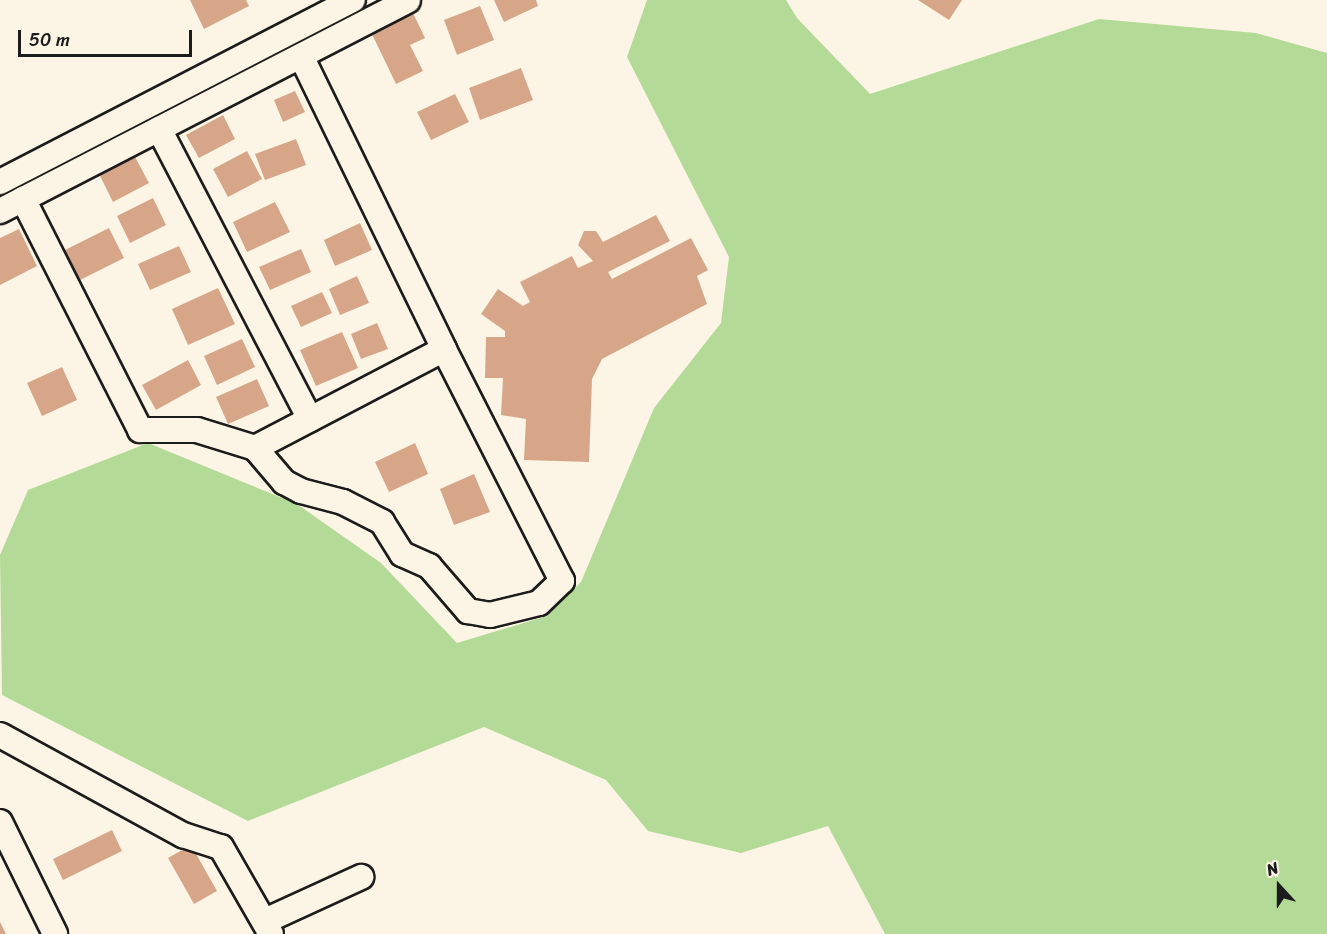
<!DOCTYPE html>
<html>
<head>
<meta charset="utf-8">
<style>
	body { margin:0 }
	#map { position:relative; width:1327px; height:934px; overflow:hidden; background:#fcf5e5; font-family:Sriracha,sans-serif }
	div>[style] { position:absolute }
	[style*='--x'] { left:calc(var(--x)*1px); top:calc(var(--y)*1px); width:calc(var(--w)*1px); rotate:calc(var(--a)*1deg) }
	.green>* { inset:0; background:#b3da96 }
	.building>* { inset:0; background:#d7a689 }
	.roads { filter:drop-shadow(2px 0 #1c1c1c) drop-shadow(-2px 0 #1c1c1c) drop-shadow(0 2px #1c1c1c) drop-shadow(0 -2px #1c1c1c) }
	.minor>* { height:24px; margin:-12px; padding:0 12px; transform-origin:12px; border-radius:12px; background:#fcf5e5 }
	span { translate:-50% -50%; white-space:nowrap; text-align:center; line-height:1.15; -webkit-text-stroke:5px #fcf5e5; paint-order:stroke }
	.north { position:absolute; left:1249px; top:856px; width:60px; height:60px; -webkit-text-stroke:4px #fcf5e5; paint-order:stroke; rotate:339deg; font-size:16px; font-weight:700; line-height:24px; text-align:center; color:#1c1c1c }
	.north::after { content:''; display:block; margin:auto; width:21px; height:27px; background:#1c1c1c; clip-path:polygon(50% 0,100% 100%,50% 72%,0 100%) }
	.scale { position:absolute; left:18px; top:30px; width:174px; height:27px; box-sizing:border-box; border:3px solid #1c1c1c; border-top:0; padding-left:8px; font-size:18px; line-height:21px; white-space:nowrap; color:#1c1c1c; -webkit-text-stroke:4px #fcf5e5; paint-order:stroke }
</style>
</head>
<body>
<div id="map">
	<div class="green">
		<i style="clip-path:polygon(647px 0,786px 0,797px 18px,870px 94px,1099px 19px,1256px 33px,1327px 53px,1327px 934px,885px 934px,828px 826px,741px 853px,648px 831px,606px 780px,484px 727px,248px 821px,2px 695px,0 555px,28px 490px,148px 443px,297px 504px,381px 563px,457px 643px,547px 616px,581px 582px,654px 408px,721px 323px,729px 257px,627px 57px)"></i>
	</div>
	<div class="building">
		<i style="clip-path:polygon(190px 0,246px 0,249px 6px,204px 29px)"></i>
		<i style="clip-path:polygon(494px 0,536px 0,538px 6px,504px 22px)"></i>
		<i style="clip-path:polygon(918px 0,962px 0,949px 20px)"></i>
		<i style="clip-path:polygon(480px 6px,494px 40px,457px 55px,444px 20px)"></i>
		<i style="clip-path:polygon(412px 11px,425px 38px,410px 45px,423px 71px,396px 84px,370px 30px)"></i>
		<i style="clip-path:polygon(521px 68px,533px 100px,480px 120px,469px 88px)"></i>
		<i style="clip-path:polygon(295px 91px,305px 112px,283px 122px,274px 100px)"></i>
		<i style="clip-path:polygon(455px 94px,469px 122px,431px 140px,417px 112px)"></i>
		<i style="clip-path:polygon(223px 115px,235px 139px,199px 158px,186px 135px)"></i>
		<i style="clip-path:polygon(296px 139px,306px 165px,265px 180px,255px 154px)"></i>
		<i style="clip-path:polygon(247px 151px,262px 179px,228px 197px,213px 169px)"></i>
		<i style="clip-path:polygon(134px 155px,149px 183px,113px 202px,99px 174px)"></i>
		<i style="clip-path:polygon(153px 198px,166px 225px,130px 243px,117px 216px)"></i>
		<i style="clip-path:polygon(275px 202px,290px 232px,247px 252px,233px 222px)"></i>
		<i style="clip-path:polygon(656px 215px,670px 241px,608px 272px,612px 279px,691px 238px,708px 270px,697px 276px,707px 304px,602px 359px,592px 379px,589px 462px,524px 460px,526px 419px,501px 415px,503px 378px,485px 378px,486px 337px,505px 337px,505px 331px,481px 314px,498px 289px,523px 306px,530px 302px,520px 282px,572px 256px,578px 268px,593px 261px,578px 245px,584px 231px,596px 231px,603px 242px)"></i>
		<i style="clip-path:polygon(360px 223px,372px 250px,335px 266px,324px 240px)"></i>
		<i style="clip-path:polygon(109px 228px,124px 258px,78px 281px,63px 251px)"></i>
		<i style="clip-path:polygon(19px 229px,37px 266px,0 285px,0 238px)"></i>
		<i style="clip-path:polygon(179px 246px,191px 272px,150px 290px,138px 264px)"></i>
		<i style="clip-path:polygon(301px 249px,311px 272px,270px 290px,259px 267px)"></i>
		<i style="clip-path:polygon(357px 276px,369px 303px,340px 315px,329px 289px)"></i>
		<i style="clip-path:polygon(218px 288px,235px 324px,188px 345px,172px 309px)"></i>
		<i style="clip-path:polygon(322px 292px,332px 313px,301px 327px,291px 306px)"></i>
		<i style="clip-path:polygon(377px 323px,388px 349px,361px 359px,351px 334px)"></i>
		<i style="clip-path:polygon(342px 332px,358px 368px,316px 386px,300px 350px)"></i>
		<i style="clip-path:polygon(242px 339px,255px 367px,217px 385px,204px 356px)"></i>
		<i style="clip-path:polygon(188px 360px,201px 385px,156px 410px,142px 385px)"></i>
		<i style="clip-path:polygon(62px 367px,77px 400px,42px 416px,27px 383px)"></i>
		<i style="clip-path:polygon(257px 379px,269px 406px,228px 424px,216px 397px)"></i>
		<i style="clip-path:polygon(415px 443px,428px 474px,389px 492px,375px 462px)"></i>
		<i style="clip-path:polygon(474px 474px,490px 512px,454px 525px,440px 489px)"></i>
		<i style="clip-path:polygon(112px 830px,122px 851px,63px 880px,53px 859px)"></i>
		<i style="clip-path:polygon(191px 845px,217px 891px,194px 904px,168px 858px)"></i>
		<i style="clip-path:polygon(0 922px,6px 934px,0 934px)"></i>
	</div>
	<div class="roads">
		<div class="minor">
			<i style="--x:159;--y:129;--w:327;--a:62.5"></i>
			<i style="--x:0;--y:182;--w:397;--a:-27.3"></i>
			<i style="--x:23;--y:199;--w:259;--a:63.1"></i>
			<i style="--x:140;--y:430;--w:57;--a:0"></i>
			<i style="--x:197;--y:430;--w:61;--a:17.2"></i>
			<i style="--x:255;--y:448;--w:213;--a:-27.6"></i>
			<i style="--x:444;--y:349;--w:326;--a:-116"></i>
			<i style="--x:0;--y:211;--w:459;--a:-27.3"></i>
			<i style="--x:255;--y:448;--w:45;--a:49.5"></i>
			<i style="--x:284;--y:482;--w:19;--a:28"></i>
			<i style="--x:301;--y:491;--w:43;--a:14.7"></i>
			<i style="--x:343;--y:502;--w:44;--a:27.1"></i>
			<i style="--x:382;--y:522;--w:38;--a:58"></i>
			<i style="--x:402;--y:554;--w:30;--a:24"></i>
			<i style="--x:429;--y:566;--w:60;--a:49.1"></i>
			<i style="--x:468;--y:611;--w:22;--a:10"></i>
			<i style="--x:490;--y:615;--w:50;--a:-13.8"></i>
			<i style="--x:539;--y:603;--w:32;--a:-44"></i>
			<i style="--x:562;--y:581;--w:260;--a:-117"></i>
			<i style="--x:0;--y:735;--w:209;--a:28.7"></i>
			<i style="--x:183;--y:835;--w:40;--a:18"></i>
			<i style="--x:221;--y:847;--w:100;--a:60.1"></i>
			<i style="--x:0;--y:822;--w:125;--a:63.8"></i>
			<i style="--x:265;--y:921;--w:106;--a:-24.6"></i>
		</div>
	</div>
	<div class="north">N</div>
	<div class="scale">50 m</div>
</div>
</body>
</html>
